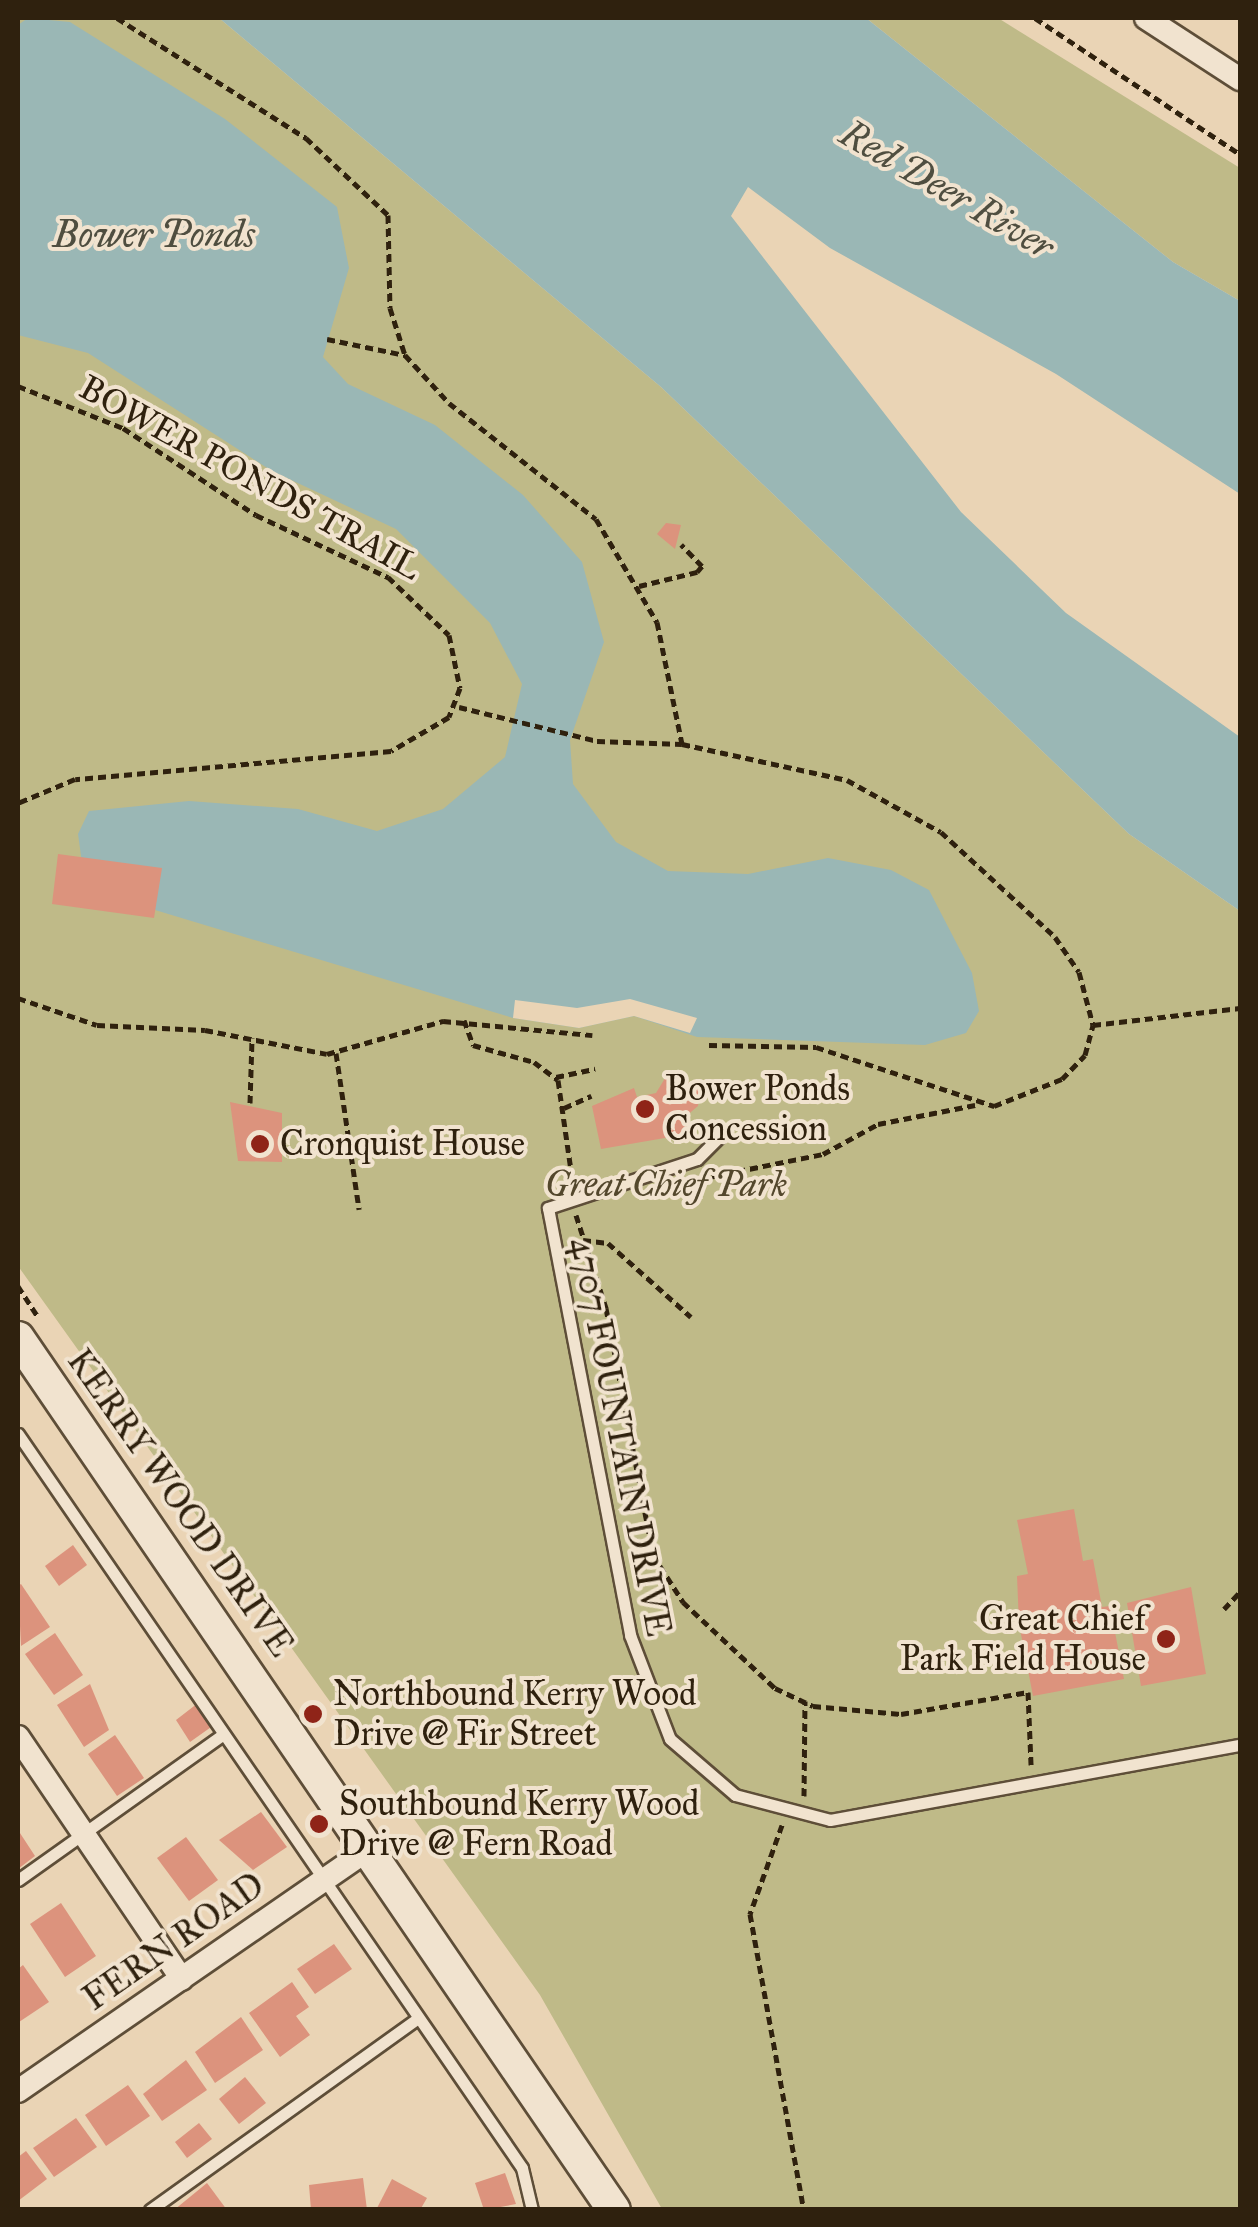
<!DOCTYPE html>
<html>
<head>
<meta charset="utf-8">
<style>
	body { margin:0 }
	#map { position:relative; width:1258px; height:2227px; overflow:hidden; background:#ead4b5; font-family:"IM FELL Great Primer",serif }
	div>[style] { position:absolute }
	[style*='--x'] { left:calc(var(--x)*1px); top:calc(var(--y)*1px); width:calc(var(--w)*1px); rotate:calc(var(--a)*1deg) }
	.green>* { inset:0; background:#bfba88 }
	.water>* { inset:0; background:#9ab7b5 }
	.pier>* { inset:0; background:#ead4b5 }
	.building>* { inset:0; background:#dc937d }
	.path>* { height:5px; margin-top:-2.5px; transform-origin:0; background:repeating-linear-gradient(90deg,#2f210e 0 8px,transparent 0 13px) }
	.roads { filter:drop-shadow(2px 0 #5e4e38) drop-shadow(-2px 0 #5e4e38) drop-shadow(0 2px #5e4e38) drop-shadow(0 -2px #5e4e38) }
	.lane>* { height:11px; margin:-5.5px; padding:0 5.5px; transform-origin:5.5px; border-radius:5.5px; background:#f1e3cf }
	.street>* { height:22px; margin:-11px; padding:0 11px; transform-origin:11px; border-radius:11px; background:#f1e3cf }
	.secondary>* { height:32px; margin:-16px; padding:0 16px; transform-origin:16px; border-radius:16px; background:#f1e3cf }
	.dots>* { width:28px; height:28px; translate:-50% -50%; box-sizing:border-box; border:5px solid #f1e3cf; border-radius:50% }
	span { translate:-50% -50%; white-space:nowrap; text-align:center; line-height:1.15; -webkit-text-stroke:8px #f1e3cf; paint-order:stroke }
	.street-label { font-size:35px; color:#2f210e }
	.poi-label { font-size:35px; color:#2f210e }
	.left { translate:0 -50%; text-align:left }
	.right { translate:-100% -50%; text-align:right }
	.park-label { font-size:35px; color:#53472c; font-style:italic }
	.water-label { font-size:38px; color:#4f4e40; font-style:italic }
	.frame { position:absolute; inset:0; border:20px solid #2f210e; pointer-events:none }
</style>
</head>
<body>
<div id="map">
	<div class="green">
		<i style="clip-path:polygon(18px 18px,219px 18px,661px 387px,1129px 834px,1240px 911px,1240px 2209px,662px 2209px,540px 1995px,18px 1266px)"></i>
		<i style="clip-path:polygon(866px 18px,998px 18px,1240px 168px,1240px 301px,1173px 262px)"></i>
	</div>
	<div class="water">
		<i style="clip-path:polygon(28px 18px,70px 22px,225px 119px,337px 207px,349px 268px,323px 357px,348px 384px,435px 425px,523px 495px,582px 562px,604px 642px,570px 740px,573px 784px,616px 842px,668px 871px,748px 874px,828px 858px,891px 870px,929px 890px,972px 973px,979px 1011px,966px 1033px,925px 1045px,697px 1037px,634px 1016px,579px 1028px,513px 1018px,112px 897px,82px 863px,78px 834px,89px 811px,189px 801px,298px 809px,377px 831px,443px 809px,505px 757px,522px 684px,490px 623px,396px 529px,272px 471px,88px 353px,18px 335px,18px 25px)"></i>
		<i style="clip-path:polygon(219px 18px,866px 18px,1173px 262px,1240px 301px,1240px 494px,1056px 374px,830px 248px,748px 187px,731px 216px,961px 512px,1066px 613px,1240px 737px,1240px 911px,1129px 834px,661px 387px)"></i>
	</div>
	<div class="pier">
		<i style="clip-path:polygon(630px 999px,697px 1018px,690px 1033px,634px 1016px,579px 1028px,513px 1018px,515px 1000px,577px 1008px)"></i>
	</div>
	<div class="building">
		<i style="clip-path:polygon(666px 523px,681px 525px,675px 549px,657px 534px)"></i>
		<i style="clip-path:polygon(58px 854px,162px 868px,154px 918px,52px 904px)"></i>
		<i style="clip-path:polygon(667px 1075px,700px 1086px,698px 1106px,685px 1117px,688px 1134px,601px 1149px,592px 1106px,634px 1088px,637px 1097px,656px 1093px)"></i>
		<i style="clip-path:polygon(230px 1102px,282px 1113px,282px 1162px,238px 1161px)"></i>
		<i style="clip-path:polygon(1074px 1509px,1083px 1561px,1093px 1559px,1102px 1607px,1110px 1606px,1124px 1679px,1033px 1696px,1019px 1624px,1017px 1576px,1028px 1574px,1017px 1520px)"></i>
		<i style="clip-path:polygon(73px 1545px,87px 1565px,59px 1586px,45px 1566px)"></i>
		<i style="clip-path:polygon(21px 1584px,50px 1627px,21px 1646px,18px 1586px)"></i>
		<i style="clip-path:polygon(1191px 1587px,1206px 1674px,1141px 1686px,1127px 1603px)"></i>
		<i style="clip-path:polygon(55px 1633px,83px 1675px,54px 1695px,25px 1654px)"></i>
		<i style="clip-path:polygon(90px 1684px,109px 1730px,84px 1747px,57px 1705px)"></i>
		<i style="clip-path:polygon(198px 1703px,214px 1725px,190px 1742px,176px 1720px)"></i>
		<i style="clip-path:polygon(115px 1735px,144px 1778px,117px 1796px,88px 1754px)"></i>
		<i style="clip-path:polygon(261px 1812px,287px 1847px,253px 1870px,219px 1840px)"></i>
		<i style="clip-path:polygon(18px 1830px,35px 1856px,18px 1869px)"></i>
		<i style="clip-path:polygon(186px 1837px,218px 1880px,189px 1901px,157px 1858px)"></i>
		<i style="clip-path:polygon(61px 1903px,96px 1956px,65px 1977px,30px 1924px)"></i>
		<i style="clip-path:polygon(334px 1944px,352px 1969px,315px 1994px,297px 1969px)"></i>
		<i style="clip-path:polygon(23px 1965px,49px 2002px,19px 2022px,18px 1969px)"></i>
		<i style="clip-path:polygon(292px 1982px,309px 2007px,296px 2016px,310px 2035px,280px 2057px,249px 2013px)"></i>
		<i style="clip-path:polygon(241px 2017px,263px 2050px,215px 2083px,195px 2052px)"></i>
		<i style="clip-path:polygon(186px 2060px,207px 2090px,162px 2121px,143px 2094px)"></i>
		<i style="clip-path:polygon(245px 2077px,266px 2103px,239px 2124px,219px 2099px)"></i>
		<i style="clip-path:polygon(128px 2085px,150px 2116px,106px 2146px,85px 2115px)"></i>
		<i style="clip-path:polygon(76px 2118px,97px 2147px,54px 2177px,33px 2148px)"></i>
		<i style="clip-path:polygon(199px 2123px,212px 2139px,187px 2158px,175px 2142px)"></i>
		<i style="clip-path:polygon(26px 2151px,47px 2179px,18px 2201px,18px 2157px)"></i>
		<i style="clip-path:polygon(505px 2173px,516px 2204px,484px 2210px,475px 2183px)"></i>
		<i style="clip-path:polygon(363px 2178px,367px 2210px,311px 2210px,309px 2185px)"></i>
		<i style="clip-path:polygon(392px 2179px,427px 2198px,420px 2210px,376px 2210px)"></i>
		<i style="clip-path:polygon(207px 2183px,227px 2210px,174px 2210px)"></i>
	</div>
	<div class="path">
		<i style="--x:117;--y:18;--w:224;--a:32.4"></i>
		<i style="--x:306;--y:138;--w:112;--a:43.2"></i>
		<i style="--x:388;--y:215;--w:93;--a:88.8"></i>
		<i style="--x:390;--y:308;--w:49;--a:72.3"></i>
		<i style="--x:405;--y:355;--w:65;--a:47.5"></i>
		<i style="--x:449;--y:403;--w:187;--a:38.3"></i>
		<i style="--x:596;--y:519;--w:120;--a:59.4"></i>
		<i style="--x:657;--y:622;--w:125;--a:78.4"></i>
		<i style="--x:682;--y:744;--w:169;--a:12.3"></i>
		<i style="--x:847;--y:780;--w:107;--a:29"></i>
		<i style="--x:941;--y:832;--w:155;--a:42.6"></i>
		<i style="--x:1055;--y:937;--w:42;--a:55.6"></i>
		<i style="--x:1079;--y:972;--w:55;--a:75.2"></i>
		<i style="--x:1093;--y:1025;--w:148;--a:-6.6"></i>
		<i style="--x:1035;--y:18;--w:246;--a:33.6"></i>
		<i style="--x:327;--y:339;--w:80;--a:11.6"></i>
		<i style="--x:18;--y:386;--w:113;--a:21.8"></i>
		<i style="--x:123;--y:428;--w:159;--a:33.2"></i>
		<i style="--x:256;--y:515;--w:146;--a:25.2"></i>
		<i style="--x:388;--y:577;--w:84;--a:43.6"></i>
		<i style="--x:449;--y:635;--w:54;--a:78.3"></i>
		<i style="--x:460;--y:688;--w:31;--a:111"></i>
		<i style="--x:449;--y:717;--w:67;--a:149.6"></i>
		<i style="--x:391;--y:751;--w:317;--a:174.9"></i>
		<i style="--x:75;--y:779;--w:62;--a:157.2"></i>
		<i style="--x:639;--y:586;--w:60;--a:-13.6"></i>
		<i style="--x:697;--y:572;--w:8;--a:-50"></i>
		<i style="--x:702;--y:566;--w:30;--a:-134"></i>
		<i style="--x:459;--y:707;--w:142;--a:13.8"></i>
		<i style="--x:597;--y:741;--w:85;--a:2"></i>
		<i style="--x:18;--y:998;--w:83;--a:18.9"></i>
		<i style="--x:97;--y:1025;--w:108;--a:2.7"></i>
		<i style="--x:205;--y:1030;--w:124;--a:11.1"></i>
		<i style="--x:327;--y:1054;--w:121;--a:-15.9"></i>
		<i style="--x:443;--y:1021;--w:150;--a:5.4"></i>
		<i style="--x:464;--y:1020;--w:27;--a:70"></i>
		<i style="--x:473;--y:1045;--w:63;--a:15.6"></i>
		<i style="--x:534;--y:1062;--w:30;--a:37"></i>
		<i style="--x:558;--y:1080;--w:105;--a:81.8"></i>
		<i style="--x:709;--y:1045;--w:107;--a:1.1"></i>
		<i style="--x:816;--y:1047;--w:188;--a:18.3"></i>
		<i style="--x:994;--y:1106;--w:73;--a:-21.7"></i>
		<i style="--x:1062;--y:1079;--w:33;--a:-46"></i>
		<i style="--x:1085;--y:1055;--w:31;--a:-75"></i>
		<i style="--x:336;--y:1053;--w:158;--a:81.6"></i>
		<i style="--x:556;--y:1077;--w:40;--a:-12"></i>
		<i style="--x:250;--y:1103;--w:65;--a:-88.2"></i>
		<i style="--x:564;--y:1108;--w:30;--a:-24"></i>
		<i style="--x:699;--y:1179;--w:126;--a:-11.4"></i>
		<i style="--x:823;--y:1154;--w:63;--a:-28.6"></i>
		<i style="--x:878;--y:1124;--w:99;--a:-11.1"></i>
		<i style="--x:576;--y:1215;--w:98;--a:72.1"></i>
		<i style="--x:606;--y:1308;--w:251;--a:79.2"></i>
		<i style="--x:653;--y:1555;--w:56;--a:57.4"></i>
		<i style="--x:683;--y:1602;--w:126;--a:43.1"></i>
		<i style="--x:775;--y:1688;--w:42;--a:25.3"></i>
		<i style="--x:813;--y:1706;--w:88;--a:5.2"></i>
		<i style="--x:901;--y:1714;--w:129;--a:-9.8"></i>
		<i style="--x:1028;--y:1692;--w:73;--a:87.6"></i>
		<i style="--x:583;--y:1240;--w:25;--a:7"></i>
		<i style="--x:608;--y:1243;--w:111;--a:41.7"></i>
		<i style="--x:18;--y:1286;--w:37;--a:57"></i>
		<i style="--x:1224;--y:1609;--w:23;--a:-47"></i>
		<i style="--x:804;--y:1796;--w:95;--a:-89.4"></i>
		<i style="--x:782;--y:1825;--w:95;--a:109.8"></i>
		<i style="--x:750;--y:1914;--w:301;--a:79.7"></i>
	</div>
	<div class="roads">
		<div class="lane">
			<i style="--x:721;--y:1135;--w:34;--a:135"></i>
			<i style="--x:697;--y:1159;--w:157;--a:161.8"></i>
			<i style="--x:548;--y:1208;--w:435;--a:79.1"></i>
			<i style="--x:630;--y:1635;--w:111;--a:69"></i>
			<i style="--x:670;--y:1739;--w:86;--a:40.7"></i>
			<i style="--x:735;--y:1795;--w:98;--a:14.7"></i>
			<i style="--x:830;--y:1820;--w:417;--a:-10.4"></i>
			<i style="--x:18;--y:1434;--w:890;--a:55.52"></i>
			<i style="--x:522;--y:2168;--w:43;--a:76.6"></i>
			<i style="--x:18;--y:1880;--w:250;--a:-35.4"></i>
			<i style="--x:150;--y:2210;--w:330;--a:-35.6"></i>
		</div>
		<div class="street">
			<i style="--x:1146;--y:18;--w:112;--a:33"></i>
			<i style="--x:18;--y:1737;--w:292;--a:55.9"></i>
			<i style="--x:18;--y:2091;--w:426;--a:-34.6"></i>
		</div>
		<div class="secondary">
			<i style="--x:18;--y:1338;--w:1056;--a:55.65"></i>
		</div>
	</div>
	<div class="dots">
		<i style="left:645px;top:1109px;background:#8f2418"></i>
		<i style="left:260px;top:1144px;background:#8f2418"></i>
		<i style="left:1166px;top:1639px;background:#8f2418"></i>
		<i style="left:313px;top:1714px;background:#8f2418"></i>
		<i style="left:319px;top:1824px;background:#8f2418"></i>
	</div>
	<div class="street-label">
		<span style="left:250px;top:478px;rotate:29deg">BOWER PONDS TRAIL</span>
		<span style="left:620px;top:1437px;rotate:79deg">4707 FOUNTAIN DRIVE</span>
		<span style="left:180px;top:1503px;rotate:55deg">KERRY WOOD DRIVE</span>
		<span style="left:174px;top:1942px;rotate:-35deg">FERN ROAD</span>
	</div>
	<div class="poi-label">
		<span class="left" style="left:665px;top:1109px">Bower Ponds<br>Concession</span>
		<span class="left" style="left:280px;top:1144px">Cronquist House</span>
		<span class="right" style="left:1146px;top:1639px">Great Chief<br>Park Field House</span>
		<span class="left" style="left:333px;top:1714px">Northbound Kerry Wood<br>Drive @ Fir Street</span>
		<span class="left" style="left:339px;top:1824px">Southbound Kerry Wood<br>Drive @ Fern Road</span>
	</div>
	<div class="park-label">
		<span style="left:666px;top:1185px">Great Chief Park</span>
	</div>
	<div class="water-label">
		<span style="left:947px;top:190px;rotate:30deg">Red Deer River</span>
		<span style="left:154px;top:235px">Bower Ponds</span>
	</div>
	<div class="frame"></div>
</div>
</body>
</html>
